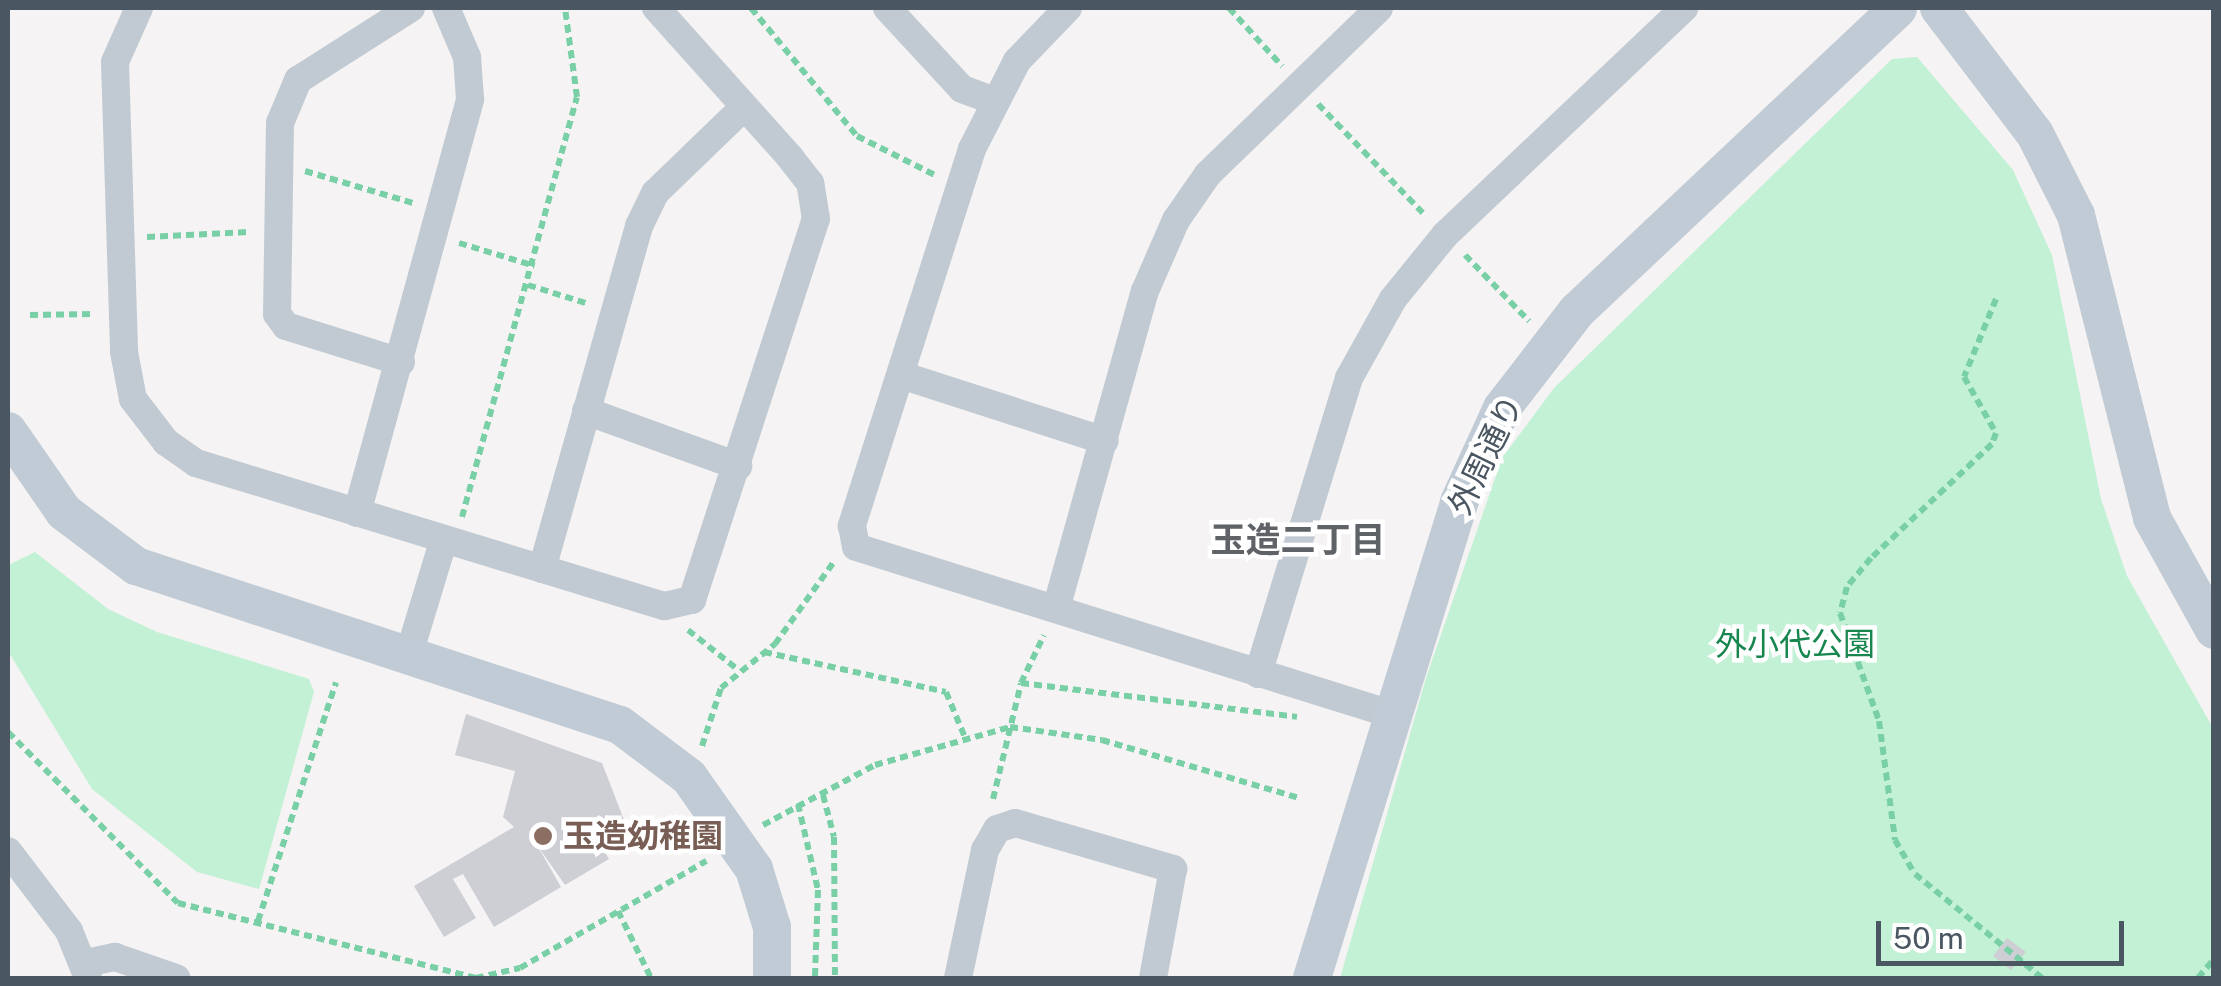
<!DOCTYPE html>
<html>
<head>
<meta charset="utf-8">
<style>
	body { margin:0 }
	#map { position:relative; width:2221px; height:986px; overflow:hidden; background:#f5f3f3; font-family:"Public Sans","Noto Sans JP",sans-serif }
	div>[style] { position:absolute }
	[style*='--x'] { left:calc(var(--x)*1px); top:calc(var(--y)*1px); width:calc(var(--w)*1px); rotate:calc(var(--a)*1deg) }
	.green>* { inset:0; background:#c3f1d5 }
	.building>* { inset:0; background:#cdcfd5 }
	.path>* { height:6px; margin-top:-3px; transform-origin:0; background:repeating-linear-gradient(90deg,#7ad0a6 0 8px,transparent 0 13px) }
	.street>* { height:28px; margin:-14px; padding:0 14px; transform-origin:14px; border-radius:14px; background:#c1cad2 }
	.secondary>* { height:38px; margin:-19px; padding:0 19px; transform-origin:19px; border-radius:19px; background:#c1cbd6 }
	.secondary-bridge>* { height:38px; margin:-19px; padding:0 19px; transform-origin:19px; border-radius:19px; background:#c1cbd6 }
	.dots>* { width:28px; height:28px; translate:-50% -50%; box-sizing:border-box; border:5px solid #fff; border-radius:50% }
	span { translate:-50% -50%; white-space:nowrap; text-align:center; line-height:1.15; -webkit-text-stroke:9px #fff; paint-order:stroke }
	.street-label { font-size:32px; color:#4a5661 }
	.park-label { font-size:32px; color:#17864f }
	.education-label { font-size:32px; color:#785e54; font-weight:700 }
	.left { translate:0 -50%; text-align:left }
	.neighbourhood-label { font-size:35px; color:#5f6368; font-weight:700 }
	.frame { position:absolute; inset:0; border:10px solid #4a5661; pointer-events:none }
	.scale { position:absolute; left:1876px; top:921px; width:248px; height:45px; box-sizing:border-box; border:5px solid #4a5661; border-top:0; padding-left:12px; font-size:30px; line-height:35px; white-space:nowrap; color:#4a5661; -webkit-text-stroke:8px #fff; paint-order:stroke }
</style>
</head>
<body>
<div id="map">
	<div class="green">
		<i style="clip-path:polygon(1917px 57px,2013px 170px,2052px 255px,2101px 499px,2127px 576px,2213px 728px,2213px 978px,1340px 978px,1426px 678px,1502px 458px,1554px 388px,1892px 59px)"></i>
		<i style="clip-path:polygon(35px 552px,108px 609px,157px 632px,309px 679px,314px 692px,259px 889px,197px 872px,92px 789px,8px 651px,8px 565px)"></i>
	</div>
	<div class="building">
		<i style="clip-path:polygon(466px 714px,602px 763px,629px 833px,603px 849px,609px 859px,565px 885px,537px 845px,561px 887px,494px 927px,463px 874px,453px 879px,476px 918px,444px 937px,414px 886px,514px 827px,503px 817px,515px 771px,455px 755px)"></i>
		<i style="clip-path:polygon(2007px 938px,2026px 952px,2011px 970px,1993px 956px)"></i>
	</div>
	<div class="path">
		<i style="--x:751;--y:8;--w:166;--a:50.4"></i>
		<i style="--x:857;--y:136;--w:87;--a:26.6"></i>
		<i style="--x:1229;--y:8;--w:79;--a:47.6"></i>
		<i style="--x:1318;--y:104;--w:153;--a:46.1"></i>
		<i style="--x:305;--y:171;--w:113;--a:16.5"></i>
		<i style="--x:147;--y:237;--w:102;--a:-2.8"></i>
		<i style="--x:459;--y:243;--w:79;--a:16.8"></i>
		<i style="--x:1465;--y:255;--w:92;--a:45.9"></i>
		<i style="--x:528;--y:285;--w:64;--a:17.3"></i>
		<i style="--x:1996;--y:299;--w:84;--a:112.3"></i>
		<i style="--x:1964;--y:377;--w:64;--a:60.3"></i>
		<i style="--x:1996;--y:433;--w:12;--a:110"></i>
		<i style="--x:1992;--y:444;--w:166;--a:136.7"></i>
		<i style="--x:1871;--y:558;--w:38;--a:130"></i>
		<i style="--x:1847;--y:587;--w:27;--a:105"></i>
		<i style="--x:1840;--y:613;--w:115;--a:70.1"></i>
		<i style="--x:1879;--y:721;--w:120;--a:82.3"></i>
		<i style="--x:1895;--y:840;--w:39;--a:60"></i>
		<i style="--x:1915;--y:874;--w:164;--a:39.3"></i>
		<i style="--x:30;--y:315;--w:64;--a:-0.9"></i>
		<i style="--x:462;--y:517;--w:435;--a:-74.7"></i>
		<i style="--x:577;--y:97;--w:90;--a:-97.7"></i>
		<i style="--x:688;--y:630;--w:63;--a:38.5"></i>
		<i style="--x:764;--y:652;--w:186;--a:12.4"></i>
		<i style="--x:946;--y:692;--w:47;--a:67.3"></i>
		<i style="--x:1021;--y:683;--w:278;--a:7"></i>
		<i style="--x:8;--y:732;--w:241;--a:45.2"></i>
		<i style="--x:178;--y:903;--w:307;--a:14.1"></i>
		<i style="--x:476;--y:978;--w:45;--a:-12.8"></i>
		<i style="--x:520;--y:968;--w:215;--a:-29.9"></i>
		<i style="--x:702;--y:746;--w:61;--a:-71.9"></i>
		<i style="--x:721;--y:688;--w:70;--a:-39.2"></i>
		<i style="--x:775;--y:644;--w:100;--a:-54.4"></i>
		<i style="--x:823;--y:795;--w:43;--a:75.3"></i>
		<i style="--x:834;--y:837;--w:141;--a:89.6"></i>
		<i style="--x:993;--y:799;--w:119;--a:-76.4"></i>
		<i style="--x:1021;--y:683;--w:53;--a:-64.4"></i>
		<i style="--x:798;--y:804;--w:88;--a:76.9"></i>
		<i style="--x:818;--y:890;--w:88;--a:92"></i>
		<i style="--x:763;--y:825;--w:127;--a:-28.2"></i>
		<i style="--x:875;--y:765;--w:140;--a:-15.7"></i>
		<i style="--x:1010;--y:727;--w:93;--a:8"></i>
		<i style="--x:1102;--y:740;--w:205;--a:16.4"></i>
		<i style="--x:618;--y:911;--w:75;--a:63.8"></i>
		<i style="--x:258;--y:921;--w:251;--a:-71.9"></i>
		<i style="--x:2198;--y:978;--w:25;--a:-50"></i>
	</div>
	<div class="street">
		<i style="--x:139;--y:8;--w:59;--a:114"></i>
		<i style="--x:115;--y:62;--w:290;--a:88.2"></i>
		<i style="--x:124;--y:352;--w:48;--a:79.2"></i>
		<i style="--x:133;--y:399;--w:54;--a:52.5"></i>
		<i style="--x:166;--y:442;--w:37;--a:35"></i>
		<i style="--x:196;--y:463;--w:490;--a:17"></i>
		<i style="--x:665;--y:606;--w:28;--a:-13"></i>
		<i style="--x:692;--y:600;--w:401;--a:-72"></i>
		<i style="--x:816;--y:219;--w:36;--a:-99"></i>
		<i style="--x:810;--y:183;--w:34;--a:-128"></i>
		<i style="--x:789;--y:156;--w:199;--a:-131.9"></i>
		<i style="--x:887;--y:8;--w:110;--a:47.2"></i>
		<i style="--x:962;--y:89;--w:33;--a:20"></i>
		<i style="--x:1068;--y:8;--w:74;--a:133.9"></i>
		<i style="--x:1017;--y:61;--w:99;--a:117.1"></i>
		<i style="--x:972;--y:149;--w:396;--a:107.7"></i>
		<i style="--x:852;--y:526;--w:21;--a:79"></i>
		<i style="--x:856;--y:547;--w:560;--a:17.34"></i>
		<i style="--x:401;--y:362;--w:121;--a:-162.6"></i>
		<i style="--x:286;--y:326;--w:15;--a:-127"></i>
		<i style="--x:277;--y:314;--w:191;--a:-89.1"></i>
		<i style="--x:280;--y:123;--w:47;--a:-67.3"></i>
		<i style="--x:298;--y:80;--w:134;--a:-32.5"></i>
		<i style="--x:901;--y:375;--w:214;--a:17.9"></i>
		<i style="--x:586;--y:411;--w:162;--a:19.9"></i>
		<i style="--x:357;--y:513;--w:429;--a:-74.7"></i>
		<i style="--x:470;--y:99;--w:42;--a:-94.1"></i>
		<i style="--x:467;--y:57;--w:53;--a:-113.2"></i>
		<i style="--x:542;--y:569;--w:356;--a:-74.2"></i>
		<i style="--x:639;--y:226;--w:37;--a:-64"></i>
		<i style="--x:655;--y:193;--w:122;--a:-44"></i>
		<i style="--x:1056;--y:609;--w:330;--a:-74.4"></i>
		<i style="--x:1145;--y:291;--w:77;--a:-66.4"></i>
		<i style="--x:1176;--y:220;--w:56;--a:-55.2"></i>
		<i style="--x:1208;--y:174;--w:238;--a:-44.1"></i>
		<i style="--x:409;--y:654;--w:120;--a:-73.1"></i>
		<i style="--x:1258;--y:674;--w:310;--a:-72.9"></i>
		<i style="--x:1349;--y:378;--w:90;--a:-60.9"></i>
		<i style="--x:1393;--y:299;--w:82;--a:-50.9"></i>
		<i style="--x:1445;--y:235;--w:330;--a:-43.5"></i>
		<i style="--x:8;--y:851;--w:101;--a:52.7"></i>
		<i style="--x:69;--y:931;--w:51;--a:68"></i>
		<i style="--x:86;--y:963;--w:30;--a:-12"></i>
		<i style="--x:115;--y:957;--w:65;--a:19"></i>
		<i style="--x:958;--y:978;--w:131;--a:-78.1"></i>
		<i style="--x:985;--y:850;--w:24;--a:-60"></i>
		<i style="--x:997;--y:829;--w:19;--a:-18"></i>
		<i style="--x:1015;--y:823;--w:165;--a:16.2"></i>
		<i style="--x:1173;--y:869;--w:111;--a:100.4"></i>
	</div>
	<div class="secondary">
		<i style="--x:1939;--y:8;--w:158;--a:52.7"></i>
		<i style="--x:2035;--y:134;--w:91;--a:63.2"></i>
		<i style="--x:2076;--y:215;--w:312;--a:75.9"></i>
		<i style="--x:2152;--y:518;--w:128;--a:61"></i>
		<i style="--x:8;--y:431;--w:98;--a:55.3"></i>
		<i style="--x:64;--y:512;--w:90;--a:36.9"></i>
		<i style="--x:136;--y:566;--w:509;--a:18.19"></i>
		<i style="--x:620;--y:725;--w:86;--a:37"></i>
		<i style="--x:754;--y:869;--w:61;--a:72.8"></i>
		<i style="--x:772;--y:927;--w:51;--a:90"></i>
		<i style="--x:1312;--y:978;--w:498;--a:-72.8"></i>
		<i style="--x:1459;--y:502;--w:103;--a:-65.4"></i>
		<i style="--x:1502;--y:408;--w:123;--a:-52.3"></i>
		<i style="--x:1577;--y:311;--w:441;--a:-43.3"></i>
	</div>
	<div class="secondary-bridge">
		<i style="--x:689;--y:777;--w:113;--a:54.8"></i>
	</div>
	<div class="dots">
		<i style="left:543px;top:836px;background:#8d6e63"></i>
	</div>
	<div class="street-label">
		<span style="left:1486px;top:455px;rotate:-64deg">外周通り</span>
	</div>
	<div class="park-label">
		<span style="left:1795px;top:644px">外小代公園</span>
	</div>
	<div class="education-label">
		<span class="left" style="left:563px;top:836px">玉造幼稚園</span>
	</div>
	<div class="neighbourhood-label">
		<span style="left:1298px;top:540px">玉造二丁目</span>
	</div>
	<div class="frame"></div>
	<div class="scale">50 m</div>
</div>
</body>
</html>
